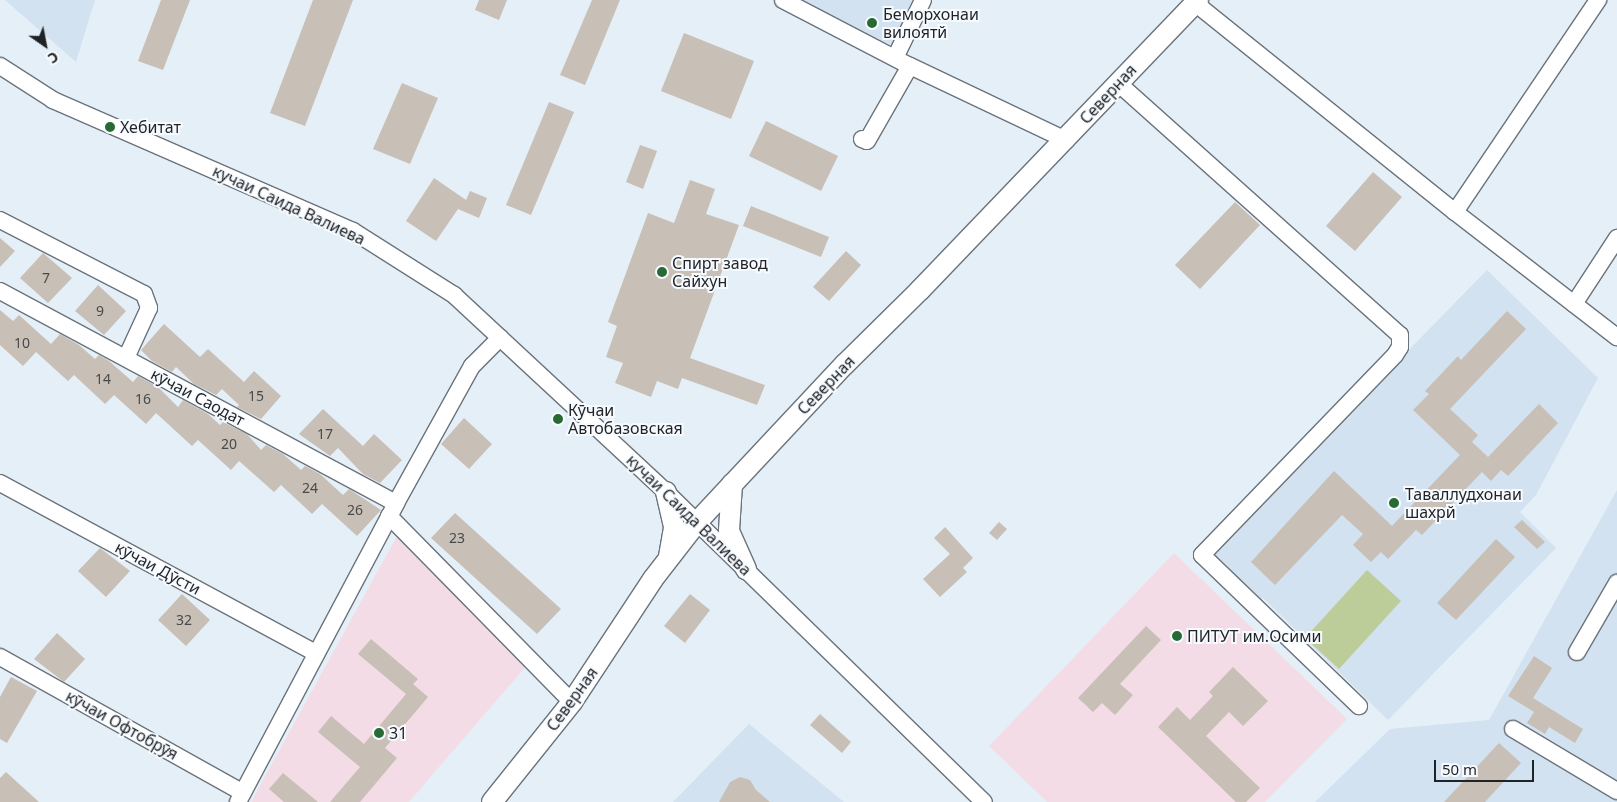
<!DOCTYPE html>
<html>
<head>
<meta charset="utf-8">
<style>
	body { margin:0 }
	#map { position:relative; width:1617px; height:802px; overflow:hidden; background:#e5eff8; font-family:"Noto Sans",sans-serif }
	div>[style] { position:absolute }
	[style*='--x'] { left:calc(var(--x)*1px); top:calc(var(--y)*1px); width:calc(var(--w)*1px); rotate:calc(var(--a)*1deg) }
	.built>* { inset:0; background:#d2e2f0 }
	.education>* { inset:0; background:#f4dce6 }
	.green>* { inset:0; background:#bdcd9a }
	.building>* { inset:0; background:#c8bfb6 }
	.roads { filter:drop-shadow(1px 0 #6b737b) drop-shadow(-1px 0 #6b737b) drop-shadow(0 1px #6b737b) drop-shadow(0 -1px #6b737b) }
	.minor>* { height:16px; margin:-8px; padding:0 8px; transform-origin:8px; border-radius:8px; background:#fff }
	.major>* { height:20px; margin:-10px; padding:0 10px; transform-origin:10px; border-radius:10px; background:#fff }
	.dots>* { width:14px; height:14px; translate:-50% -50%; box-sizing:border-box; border:2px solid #f7fbff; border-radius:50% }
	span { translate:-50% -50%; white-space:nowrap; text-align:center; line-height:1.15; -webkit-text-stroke:4px #f7fbff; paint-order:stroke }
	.number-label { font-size:14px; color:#494a4a }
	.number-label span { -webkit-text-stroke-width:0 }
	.poi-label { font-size:16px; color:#1f2326 }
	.left { translate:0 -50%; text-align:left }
	.street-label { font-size:16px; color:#1f2326 }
	.north { position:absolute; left:20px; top:20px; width:50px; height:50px; -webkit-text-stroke:4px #f7fbff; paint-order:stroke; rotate:147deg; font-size:14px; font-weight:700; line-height:20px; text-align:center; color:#1f2326 }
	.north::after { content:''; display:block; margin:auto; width:18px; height:22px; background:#1f2326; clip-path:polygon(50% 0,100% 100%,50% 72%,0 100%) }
	.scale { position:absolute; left:1434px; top:760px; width:100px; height:22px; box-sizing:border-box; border:2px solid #1f2326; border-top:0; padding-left:6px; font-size:15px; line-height:18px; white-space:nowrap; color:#1f2326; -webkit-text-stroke:4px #f7fbff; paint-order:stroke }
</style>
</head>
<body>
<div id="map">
	<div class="built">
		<i style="clip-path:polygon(5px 0,95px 0,76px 62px)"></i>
		<i style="clip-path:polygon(789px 0,912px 0,894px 46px)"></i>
		<i style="clip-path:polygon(1487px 270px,1598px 378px,1536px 495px,1520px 512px,1556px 548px,1388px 720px,1263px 598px,1258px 603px,1208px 555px)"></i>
		<i style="clip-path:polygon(1617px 490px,1617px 802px,1315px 802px,1390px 729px,1489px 720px)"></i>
		<i style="clip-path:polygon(749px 724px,844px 802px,673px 802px)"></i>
	</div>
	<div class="education">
		<i style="clip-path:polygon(397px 536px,528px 664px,409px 802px,251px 802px)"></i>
		<i style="clip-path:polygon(1174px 553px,1347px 719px,1265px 802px,1047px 802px,989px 746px)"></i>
	</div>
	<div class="green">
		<i style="clip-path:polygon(1367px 570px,1401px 601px,1339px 669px,1305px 638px)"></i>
	</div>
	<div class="building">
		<i style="clip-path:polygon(161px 0,190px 0,163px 70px,138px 61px)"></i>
		<i style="clip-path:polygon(313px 0,353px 0,305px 126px,270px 113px)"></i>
		<i style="clip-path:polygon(479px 0,507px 0,499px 20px,475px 10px)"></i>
		<i style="clip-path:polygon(592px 0,620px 0,585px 85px,560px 75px)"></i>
		<i style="clip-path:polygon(684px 33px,754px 61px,731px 119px,661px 91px)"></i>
		<i style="clip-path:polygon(402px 83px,438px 98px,410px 164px,373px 149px)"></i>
		<i style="clip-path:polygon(549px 102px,574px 112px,531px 215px,506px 205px)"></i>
		<i style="clip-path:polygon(766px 121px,838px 156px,821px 191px,749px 156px)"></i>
		<i style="clip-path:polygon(640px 145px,657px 151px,643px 189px,626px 182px)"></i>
		<i style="clip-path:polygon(1373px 172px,1402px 197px,1355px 251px,1326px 226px)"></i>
		<i style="clip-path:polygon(434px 178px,466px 200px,470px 191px,487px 198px,479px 218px,458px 209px,436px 241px,406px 221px)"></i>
		<i style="clip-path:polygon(690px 180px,715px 189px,706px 214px,739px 225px,690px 358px,765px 385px,757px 405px,682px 378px,678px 389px,657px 381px,651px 397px,615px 383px,623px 363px,606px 357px,617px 326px,608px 322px,648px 213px,674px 223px)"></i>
		<i style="clip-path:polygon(1235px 202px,1260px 225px,1200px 289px,1175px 265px)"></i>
		<i style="clip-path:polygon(751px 206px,829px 237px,821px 257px,743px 226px)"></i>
		<i style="clip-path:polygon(0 238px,15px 251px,0 267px)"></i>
		<i style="clip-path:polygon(846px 251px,861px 265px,829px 301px,813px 287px)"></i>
		<i style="clip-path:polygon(43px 253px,72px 278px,48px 303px,20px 278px)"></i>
		<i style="clip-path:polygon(98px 285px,126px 311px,104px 335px,75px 311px)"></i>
		<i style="clip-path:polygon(0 310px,13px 321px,19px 315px,51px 344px,60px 334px,79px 345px,95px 359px,99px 355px,109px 361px,133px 382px,138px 376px,158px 387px,178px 407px,183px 400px,208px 414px,220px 425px,223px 422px,247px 434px,261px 450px,266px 445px,283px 454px,301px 470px,305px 466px,320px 474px,343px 495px,349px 489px,381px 510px,357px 536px,322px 504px,312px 514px,281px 485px,274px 492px,239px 461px,231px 470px,198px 440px,192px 446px,156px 413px,146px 424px,114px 395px,105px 404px,74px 375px,68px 381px,36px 352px,23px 366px,0 345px)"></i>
		<i style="clip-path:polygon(1507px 311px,1526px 329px,1450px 409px,1478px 435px,1472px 442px,1488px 457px,1539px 404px,1558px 423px,1508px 476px,1501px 470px,1491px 481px,1482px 472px,1422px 535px,1416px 530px,1388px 559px,1381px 552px,1371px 562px,1353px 545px,1363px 534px,1342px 515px,1275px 585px,1251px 562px,1334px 471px,1392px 526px,1460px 455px,1413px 410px,1429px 394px,1425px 391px,1458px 356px,1461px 360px)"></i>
		<i style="clip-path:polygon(164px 324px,200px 357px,208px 349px,244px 382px,254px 371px,281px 396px,261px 419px,237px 407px,239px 405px,222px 389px,216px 395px,194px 384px,176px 367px,172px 372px,152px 361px,141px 350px)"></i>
		<i style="clip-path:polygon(323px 409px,363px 446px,374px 434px,402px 460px,380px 483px,363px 474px,338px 448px,330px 456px,299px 434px)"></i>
		<i style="clip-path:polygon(464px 418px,492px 444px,469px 469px,441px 444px)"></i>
		<i style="clip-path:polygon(455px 513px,561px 609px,537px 634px,431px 538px)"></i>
		<i style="clip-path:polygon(1522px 520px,1545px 542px,1537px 549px,1514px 527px)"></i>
		<i style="clip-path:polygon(999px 522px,1007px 529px,997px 540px,989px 533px)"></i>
		<i style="clip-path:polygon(945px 527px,973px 558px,963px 568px,967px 572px,940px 597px,923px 579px,950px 554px,934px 538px)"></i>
		<i style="clip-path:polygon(1496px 539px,1515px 557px,1456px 620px,1437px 603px)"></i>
		<i style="clip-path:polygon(100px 548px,130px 571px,106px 597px,78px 571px)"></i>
		<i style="clip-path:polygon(182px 594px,210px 620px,186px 646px,158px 620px)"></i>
		<i style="clip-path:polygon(690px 594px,710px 610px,685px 643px,664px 626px)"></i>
		<i style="clip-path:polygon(1146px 626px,1161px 640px,1120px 684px,1133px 695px,1115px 715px,1102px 703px,1093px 712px,1078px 698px)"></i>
		<i style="clip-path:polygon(57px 633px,85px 659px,64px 682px,34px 659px)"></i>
		<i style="clip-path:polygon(371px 639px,418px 679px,413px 684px,428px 697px,385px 748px,397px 758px,360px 802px,330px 802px,360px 767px,318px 732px,331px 716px,364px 744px,406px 694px,358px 654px)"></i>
		<i style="clip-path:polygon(1534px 656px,1552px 668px,1533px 698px,1583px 729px,1575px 743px,1549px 727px,1545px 734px,1527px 723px,1534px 712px,1508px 696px)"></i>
		<i style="clip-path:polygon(1233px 667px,1268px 701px,1243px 726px,1229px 712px,1206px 736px,1260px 788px,1246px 802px,1236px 802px,1158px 727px,1177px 707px,1190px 720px,1213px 696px,1209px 692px)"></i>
		<i style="clip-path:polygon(11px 677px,37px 691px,7px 743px,0 739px,0 697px)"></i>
		<i style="clip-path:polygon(820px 714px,851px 742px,842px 753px,810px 725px)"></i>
		<i style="clip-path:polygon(1499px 743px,1521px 763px,1485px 802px,1444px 802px)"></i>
		<i style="clip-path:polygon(6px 772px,39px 802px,0 802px,0 778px)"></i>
		<i style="clip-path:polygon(283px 773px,318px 802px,284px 802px,269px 789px)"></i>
		<i style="clip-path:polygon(740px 777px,750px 780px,756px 790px,770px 802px,719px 802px,730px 782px)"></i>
	</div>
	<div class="roads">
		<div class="minor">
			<i style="--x:783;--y:0;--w:143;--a:27.5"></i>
			<i style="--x:910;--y:66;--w:173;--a:25.4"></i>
			<i style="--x:1195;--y:3;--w:334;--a:38.8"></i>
			<i style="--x:1455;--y:212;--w:205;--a:37.7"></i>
			<i style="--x:895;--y:58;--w:64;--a:-64.2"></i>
			<i style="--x:0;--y:66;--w:63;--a:32.7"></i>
			<i style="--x:53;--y:100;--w:327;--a:23.6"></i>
			<i style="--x:353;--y:231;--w:120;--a:32.4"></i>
			<i style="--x:454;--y:295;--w:289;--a:42.9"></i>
			<i style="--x:666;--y:492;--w:444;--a:44.3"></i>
			<i style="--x:1118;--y:83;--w:378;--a:41.8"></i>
			<i style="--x:1400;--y:335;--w:12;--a:90"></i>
			<i style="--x:1400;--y:347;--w:9;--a:122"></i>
			<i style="--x:1395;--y:355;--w:278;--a:134"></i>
			<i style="--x:1202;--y:555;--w:218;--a:43.9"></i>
			<i style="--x:862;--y:139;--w:5;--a:22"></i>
			<i style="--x:867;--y:141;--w:86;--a:-60.2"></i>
			<i style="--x:1455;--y:212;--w:256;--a:-56"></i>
			<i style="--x:0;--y:220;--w:162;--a:27.2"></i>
			<i style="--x:144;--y:294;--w:15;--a:70"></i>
			<i style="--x:149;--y:308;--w:55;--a:114.7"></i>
			<i style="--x:0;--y:291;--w:449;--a:28.2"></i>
			<i style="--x:1574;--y:304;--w:79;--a:-56.9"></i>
			<i style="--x:0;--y:483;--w:359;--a:28.3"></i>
			<i style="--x:389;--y:516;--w:261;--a:45.5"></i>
			<i style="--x:1577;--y:652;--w:80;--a:-59.9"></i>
			<i style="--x:0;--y:657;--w:278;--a:29.2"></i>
			<i style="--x:1513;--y:729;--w:121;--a:30.8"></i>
			<i style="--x:238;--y:802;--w:338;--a:-62.1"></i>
			<i style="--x:396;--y:503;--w:157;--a:-61"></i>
			<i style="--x:472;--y:366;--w:40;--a:-45"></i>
		</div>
		<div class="major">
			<i style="--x:732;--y:484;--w:47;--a:93.7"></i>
			<i style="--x:729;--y:531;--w:42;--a:65.9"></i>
			<i style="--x:666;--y:492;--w:37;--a:77"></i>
			<i style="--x:674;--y:528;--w:28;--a:100"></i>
			<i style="--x:492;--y:802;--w:128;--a:-51.3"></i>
			<i style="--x:572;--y:702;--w:147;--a:-56.6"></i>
			<i style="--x:653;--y:579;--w:72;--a:-52.3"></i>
			<i style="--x:697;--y:522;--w:216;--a:-46.9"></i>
			<i style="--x:845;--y:364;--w:105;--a:-44.6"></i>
			<i style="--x:920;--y:290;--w:402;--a:-46.2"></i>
		</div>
	</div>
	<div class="dots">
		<i style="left:872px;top:23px;background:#286a34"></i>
		<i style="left:110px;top:127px;background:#286a34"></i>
		<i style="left:662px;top:272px;background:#286a34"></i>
		<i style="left:558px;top:419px;background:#286a34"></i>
		<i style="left:1394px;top:503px;background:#286a34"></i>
		<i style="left:1177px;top:636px;background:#286a34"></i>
		<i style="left:379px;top:733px;background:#286a34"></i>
	</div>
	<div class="number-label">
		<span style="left:46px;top:278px">7</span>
		<span style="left:100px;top:311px">9</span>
		<span style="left:22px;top:343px">10</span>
		<span style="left:103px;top:379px">14</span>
		<span style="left:256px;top:396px">15</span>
		<span style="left:143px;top:399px">16</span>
		<span style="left:325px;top:434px">17</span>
		<span style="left:229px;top:444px">20</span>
		<span style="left:310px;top:488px">24</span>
		<span style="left:355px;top:510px">26</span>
		<span style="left:457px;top:538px">23</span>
		<span style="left:184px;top:620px">32</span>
	</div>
	<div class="poi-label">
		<span class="left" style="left:883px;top:23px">Беморхонаи<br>вилоятй</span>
		<span class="left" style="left:120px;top:127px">Хебитат</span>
		<span class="left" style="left:672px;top:272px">Спирт завод<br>Сайхун</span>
		<span class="left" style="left:568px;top:419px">Кӯчаи<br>Автобазовская</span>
		<span class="left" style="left:1405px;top:503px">Таваллудхонаи<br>шахрй</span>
		<span class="left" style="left:1187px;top:636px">ПИТУТ им.Осими</span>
		<span class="left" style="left:389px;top:733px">31</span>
	</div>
	<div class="street-label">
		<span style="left:1108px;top:94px;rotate:-47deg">Северная</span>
		<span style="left:289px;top:205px;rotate:25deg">кучаи Саида Валиева</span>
		<span style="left:826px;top:385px;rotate:-46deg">Северная</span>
		<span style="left:198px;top:397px;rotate:28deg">кӯчаи Саодат</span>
		<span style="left:689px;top:515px;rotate:44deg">кучаи Саида Валиева</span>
		<span style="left:158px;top:568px;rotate:28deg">кӯчаи Дӯсти</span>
		<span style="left:572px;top:699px;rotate:-54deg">Северная</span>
		<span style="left:122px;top:725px;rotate:29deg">кӯчаи Офтобрӯя</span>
	</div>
	<div class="north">С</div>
	<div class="scale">50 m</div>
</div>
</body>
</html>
